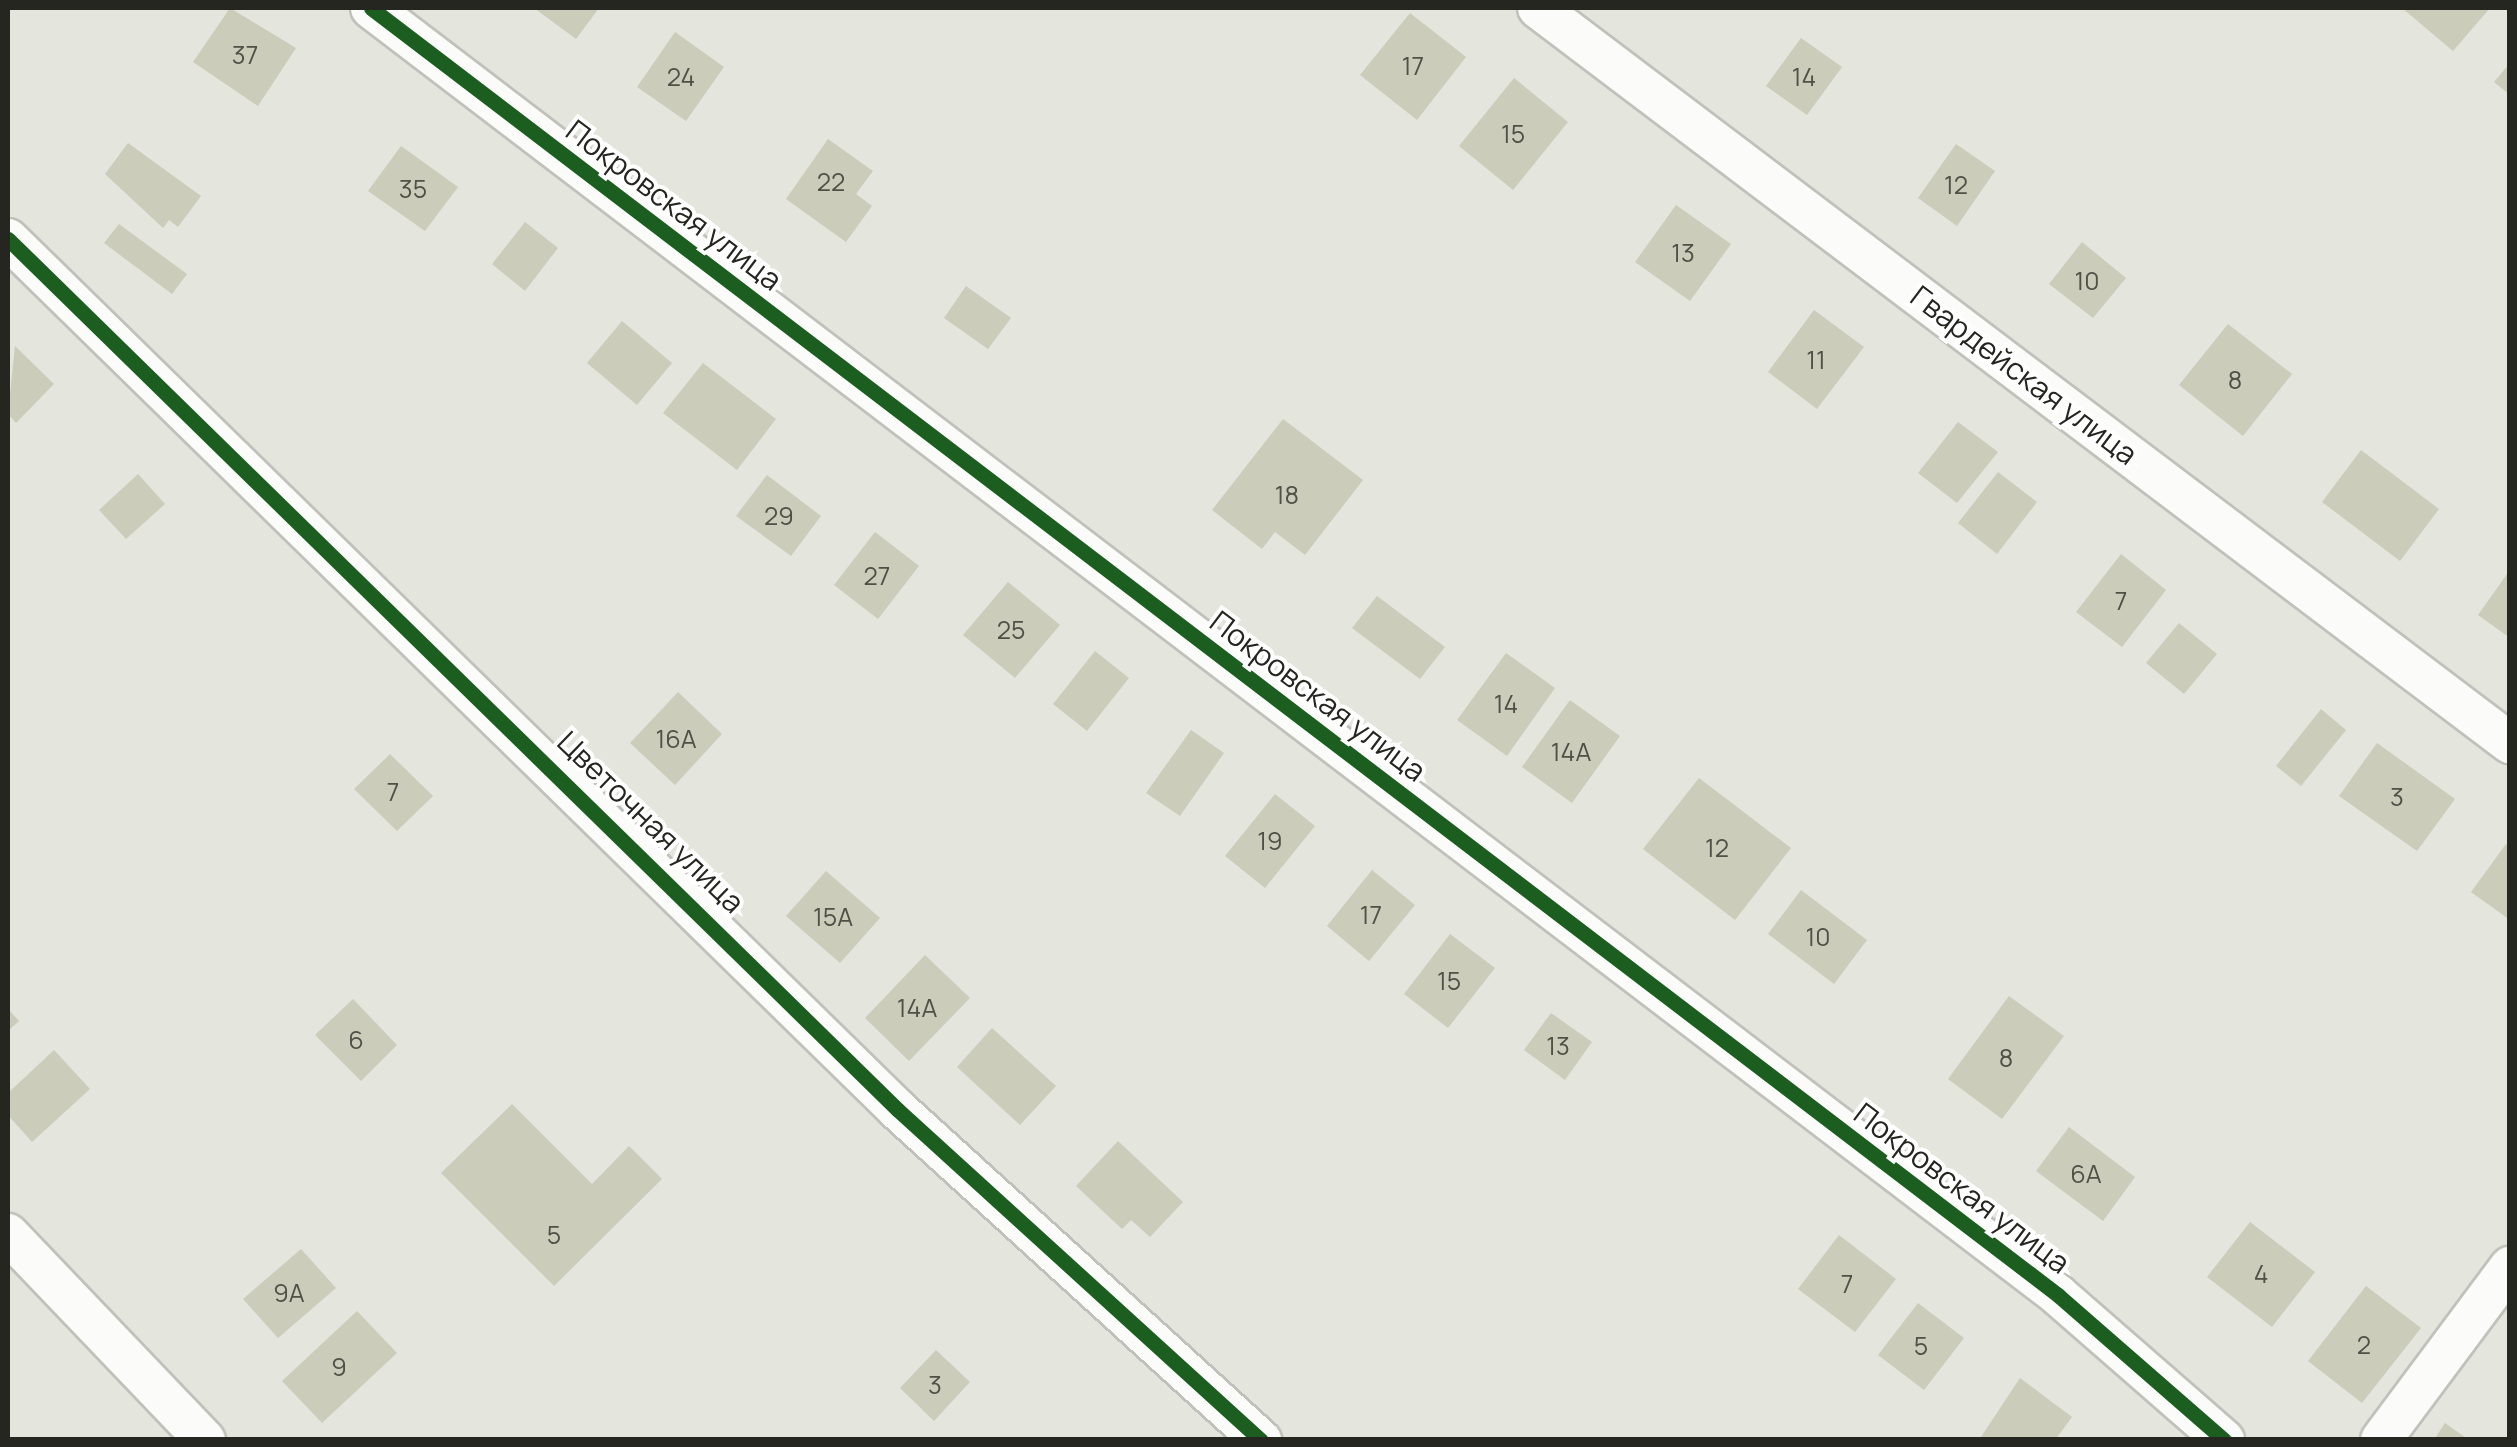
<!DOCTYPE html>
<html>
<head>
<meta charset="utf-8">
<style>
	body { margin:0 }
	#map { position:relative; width:2517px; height:1447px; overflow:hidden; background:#e4e5dc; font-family:Manrope,sans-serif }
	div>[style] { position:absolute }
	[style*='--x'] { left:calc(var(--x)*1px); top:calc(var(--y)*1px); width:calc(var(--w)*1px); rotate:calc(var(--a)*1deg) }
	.building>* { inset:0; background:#cbccba }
	.roads { filter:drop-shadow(2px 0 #c0c1ba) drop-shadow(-2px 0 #c0c1ba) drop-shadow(0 2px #c0c1ba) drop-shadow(0 -2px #c0c1ba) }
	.minor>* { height:40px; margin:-20px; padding:0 20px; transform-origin:20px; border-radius:20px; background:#fbfbfa }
	.cycleway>* { height:15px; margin:-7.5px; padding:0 7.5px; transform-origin:7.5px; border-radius:7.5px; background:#1b5e20 }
	span { translate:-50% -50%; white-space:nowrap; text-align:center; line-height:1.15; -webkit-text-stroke:8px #fff; paint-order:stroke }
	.number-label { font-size:25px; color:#4f5046 }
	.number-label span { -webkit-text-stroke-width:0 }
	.street-label { font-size:30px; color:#262620 }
	.frame { position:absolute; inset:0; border:10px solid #262620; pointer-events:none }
</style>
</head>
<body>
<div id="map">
	<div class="building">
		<i style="clip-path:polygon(230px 8px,296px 48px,258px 106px,193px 62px)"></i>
		<i style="clip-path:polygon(534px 8px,599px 8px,576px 39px)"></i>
		<i style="clip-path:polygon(2402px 8px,2490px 8px,2453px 51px)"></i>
		<i style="clip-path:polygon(1410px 13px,1466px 57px,1417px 120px,1360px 75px)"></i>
		<i style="clip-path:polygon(675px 32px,724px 67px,686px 121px,637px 87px)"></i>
		<i style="clip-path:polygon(1801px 38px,1842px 67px,1807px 115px,1766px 86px)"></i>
		<i style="clip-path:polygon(2510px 63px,2510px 95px,2494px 82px)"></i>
		<i style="clip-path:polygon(1514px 78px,1568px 122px,1513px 190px,1459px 146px)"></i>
		<i style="clip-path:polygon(828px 139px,873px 171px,856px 194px,872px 206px,846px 242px,786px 199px)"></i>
		<i style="clip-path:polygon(128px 143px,201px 196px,178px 227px,169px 220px,163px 228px,105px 174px)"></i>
		<i style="clip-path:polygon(1956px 144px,1995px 171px,1957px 226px,1918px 198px)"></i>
		<i style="clip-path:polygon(401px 146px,458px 187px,425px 231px,368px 191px)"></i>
		<i style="clip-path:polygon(1676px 205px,1731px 244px,1690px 301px,1635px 262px)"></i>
		<i style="clip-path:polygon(525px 222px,558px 248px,525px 291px,492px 264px)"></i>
		<i style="clip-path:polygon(119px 224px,187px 274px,172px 294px,104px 243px)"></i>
		<i style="clip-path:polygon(2082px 242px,2126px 278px,2093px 318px,2049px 284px)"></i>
		<i style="clip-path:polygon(966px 286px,1011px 318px,988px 349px,944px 318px)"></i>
		<i style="clip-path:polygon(1814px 310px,1864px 347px,1817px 409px,1768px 372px)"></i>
		<i style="clip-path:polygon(622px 321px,672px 363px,637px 405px,587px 363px)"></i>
		<i style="clip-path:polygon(2228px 324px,2292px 374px,2243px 436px,2179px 385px)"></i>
		<i style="clip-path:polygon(15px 346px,54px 384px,16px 423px,8px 414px)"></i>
		<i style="clip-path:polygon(703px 363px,776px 419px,737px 470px,663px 413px)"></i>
		<i style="clip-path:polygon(1283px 419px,1363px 480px,1305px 555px,1275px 532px,1262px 549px,1212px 510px)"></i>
		<i style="clip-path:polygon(1958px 422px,1998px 452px,1957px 503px,1918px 473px)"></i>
		<i style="clip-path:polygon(2361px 450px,2439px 509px,2400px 561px,2322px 502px)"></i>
		<i style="clip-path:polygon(1998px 472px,2037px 502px,1997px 554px,1958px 523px)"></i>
		<i style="clip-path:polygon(138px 474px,165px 504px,126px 539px,99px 510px)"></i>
		<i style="clip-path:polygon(767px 475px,821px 516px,791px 556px,736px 516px)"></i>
		<i style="clip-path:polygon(875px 532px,919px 566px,878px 619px,834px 585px)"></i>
		<i style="clip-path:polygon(2121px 554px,2166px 590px,2122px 647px,2076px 612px)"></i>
		<i style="clip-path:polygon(2507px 574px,2510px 576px,2510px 638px,2478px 615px)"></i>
		<i style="clip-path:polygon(1008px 582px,1060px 625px,1015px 678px,963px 635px)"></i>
		<i style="clip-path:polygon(1377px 596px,1445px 647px,1420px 679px,1352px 628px)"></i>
		<i style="clip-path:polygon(2179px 623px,2217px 654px,2184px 694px,2146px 663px)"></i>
		<i style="clip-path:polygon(1095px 651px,1129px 678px,1087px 731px,1053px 704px)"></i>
		<i style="clip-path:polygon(1506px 653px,1555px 688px,1507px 756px,1457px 720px)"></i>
		<i style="clip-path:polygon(678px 692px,722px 734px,675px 785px,630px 743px)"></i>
		<i style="clip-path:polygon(1570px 700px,1620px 736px,1572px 803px,1522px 767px)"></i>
		<i style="clip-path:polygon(2321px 709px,2346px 730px,2301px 786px,2276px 766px)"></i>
		<i style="clip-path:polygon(1191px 730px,1224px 753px,1180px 816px,1146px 793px)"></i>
		<i style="clip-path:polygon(2377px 743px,2455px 799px,2417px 851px,2339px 796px)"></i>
		<i style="clip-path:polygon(390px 754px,433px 796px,397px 831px,354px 789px)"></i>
		<i style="clip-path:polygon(1699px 778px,1791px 848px,1735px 920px,1643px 849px)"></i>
		<i style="clip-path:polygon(1275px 794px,1315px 826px,1265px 888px,1225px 856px)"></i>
		<i style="clip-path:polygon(2506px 844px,2510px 847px,2510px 920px,2471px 892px)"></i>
		<i style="clip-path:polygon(1372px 870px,1415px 905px,1369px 961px,1327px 926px)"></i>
		<i style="clip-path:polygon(826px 871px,880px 918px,840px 963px,786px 916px)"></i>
		<i style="clip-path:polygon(1801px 890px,1867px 940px,1834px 984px,1768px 934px)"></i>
		<i style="clip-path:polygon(1450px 934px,1495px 968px,1448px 1028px,1404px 994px)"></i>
		<i style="clip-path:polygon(925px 955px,970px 998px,909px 1061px,865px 1018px)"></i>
		<i style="clip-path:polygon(2009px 996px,2064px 1036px,2002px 1119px,1948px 1079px)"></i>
		<i style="clip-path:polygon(353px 999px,397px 1045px,361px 1081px,315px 1035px)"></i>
		<i style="clip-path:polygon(8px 1009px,19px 1021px,8px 1031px)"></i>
		<i style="clip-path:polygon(1551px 1013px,1592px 1042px,1565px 1080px,1524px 1050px)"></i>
		<i style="clip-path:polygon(992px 1028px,1056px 1086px,1020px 1125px,957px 1067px)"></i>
		<i style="clip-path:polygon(54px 1050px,90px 1089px,32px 1142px,8px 1115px,8px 1093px)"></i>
		<i style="clip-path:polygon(512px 1104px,592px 1184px,629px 1146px,662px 1179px,554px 1286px,441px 1173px)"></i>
		<i style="clip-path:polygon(2069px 1127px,2135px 1177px,2103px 1221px,2036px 1171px)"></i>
		<i style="clip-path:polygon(1118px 1141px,1183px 1202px,1150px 1237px,1131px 1220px,1122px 1229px,1076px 1186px)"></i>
		<i style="clip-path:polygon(2250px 1222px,2315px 1272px,2272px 1327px,2207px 1277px)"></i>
		<i style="clip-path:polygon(1839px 1235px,1896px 1279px,1855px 1332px,1798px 1289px)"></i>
		<i style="clip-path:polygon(301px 1249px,336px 1288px,278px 1338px,243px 1299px)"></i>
		<i style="clip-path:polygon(2366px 1286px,2421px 1328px,2362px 1403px,2308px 1361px)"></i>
		<i style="clip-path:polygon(1918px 1303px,1964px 1338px,1924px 1390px,1878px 1355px)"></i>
		<i style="clip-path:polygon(357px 1311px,397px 1353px,322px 1423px,282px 1381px)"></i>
		<i style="clip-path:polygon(936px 1350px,970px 1382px,934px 1421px,900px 1388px)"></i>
		<i style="clip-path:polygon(2020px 1378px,2072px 1417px,2055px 1440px,1979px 1440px)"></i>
		<i style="clip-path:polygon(2445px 1423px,2469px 1440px,2434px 1440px)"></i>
	</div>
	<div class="roads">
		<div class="minor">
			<i style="--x:371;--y:8;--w:2123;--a:37.34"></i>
			<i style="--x:2059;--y:1296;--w:219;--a:41.1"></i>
			<i style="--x:1538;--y:8;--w:1219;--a:37.1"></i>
			<i style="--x:8;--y:239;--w:1245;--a:44.38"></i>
			<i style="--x:898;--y:1110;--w:491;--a:42.3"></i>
			<i style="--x:8;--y:1234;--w:285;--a:46.3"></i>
			<i style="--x:2381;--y:1440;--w:216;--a:-53.3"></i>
		</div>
	</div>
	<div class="cycleway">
		<i style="--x:371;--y:8;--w:2123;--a:37.34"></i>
		<i style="--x:2059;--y:1296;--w:219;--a:41.1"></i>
		<i style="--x:8;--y:239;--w:1245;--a:44.38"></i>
		<i style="--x:898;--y:1110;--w:491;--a:42.3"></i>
	</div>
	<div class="number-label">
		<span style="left:245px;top:55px">37</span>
		<span style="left:1413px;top:66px">17</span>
		<span style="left:681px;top:77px">24</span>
		<span style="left:1804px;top:77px">14</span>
		<span style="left:1513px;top:134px">15</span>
		<span style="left:831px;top:182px">22</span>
		<span style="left:1956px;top:185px">12</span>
		<span style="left:413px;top:189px">35</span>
		<span style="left:1683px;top:253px">13</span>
		<span style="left:2087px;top:281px">10</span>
		<span style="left:1816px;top:360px">11</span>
		<span style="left:2235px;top:380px">8</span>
		<span style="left:1287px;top:495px">18</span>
		<span style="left:779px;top:516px">29</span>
		<span style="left:877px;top:576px">27</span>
		<span style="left:2121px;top:601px">7</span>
		<span style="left:1011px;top:630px">25</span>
		<span style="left:1506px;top:704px">14</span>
		<span style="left:676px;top:739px">16А</span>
		<span style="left:1571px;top:752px">14А</span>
		<span style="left:393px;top:792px">7</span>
		<span style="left:2397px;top:797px">3</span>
		<span style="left:1270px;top:841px">19</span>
		<span style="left:1717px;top:848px">12</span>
		<span style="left:1371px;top:915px">17</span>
		<span style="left:833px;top:917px">15А</span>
		<span style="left:1818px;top:937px">10</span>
		<span style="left:1449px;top:981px">15</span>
		<span style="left:917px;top:1008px">14А</span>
		<span style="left:356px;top:1040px">6</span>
		<span style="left:1558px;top:1046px">13</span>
		<span style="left:2006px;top:1058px">8</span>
		<span style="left:2086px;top:1174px">6А</span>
		<span style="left:554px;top:1235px">5</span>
		<span style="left:2261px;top:1274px">4</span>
		<span style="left:1847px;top:1284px">7</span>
		<span style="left:289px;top:1293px">9А</span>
		<span style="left:2364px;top:1345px">2</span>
		<span style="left:1921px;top:1346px">5</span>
		<span style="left:339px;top:1367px">9</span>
		<span style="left:935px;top:1385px">3</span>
	</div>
	<div class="street-label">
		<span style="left:674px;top:205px;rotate:37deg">Покровская улица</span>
		<span style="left:2024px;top:375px;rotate:37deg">Гвардейская улица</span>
		<span style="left:1318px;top:696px;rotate:37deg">Покровская улица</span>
		<span style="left:651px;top:822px;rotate:44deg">Цветочная улица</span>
		<span style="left:1962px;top:1188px;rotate:37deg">Покровская улица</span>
	</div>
	<div class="frame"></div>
</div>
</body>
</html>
